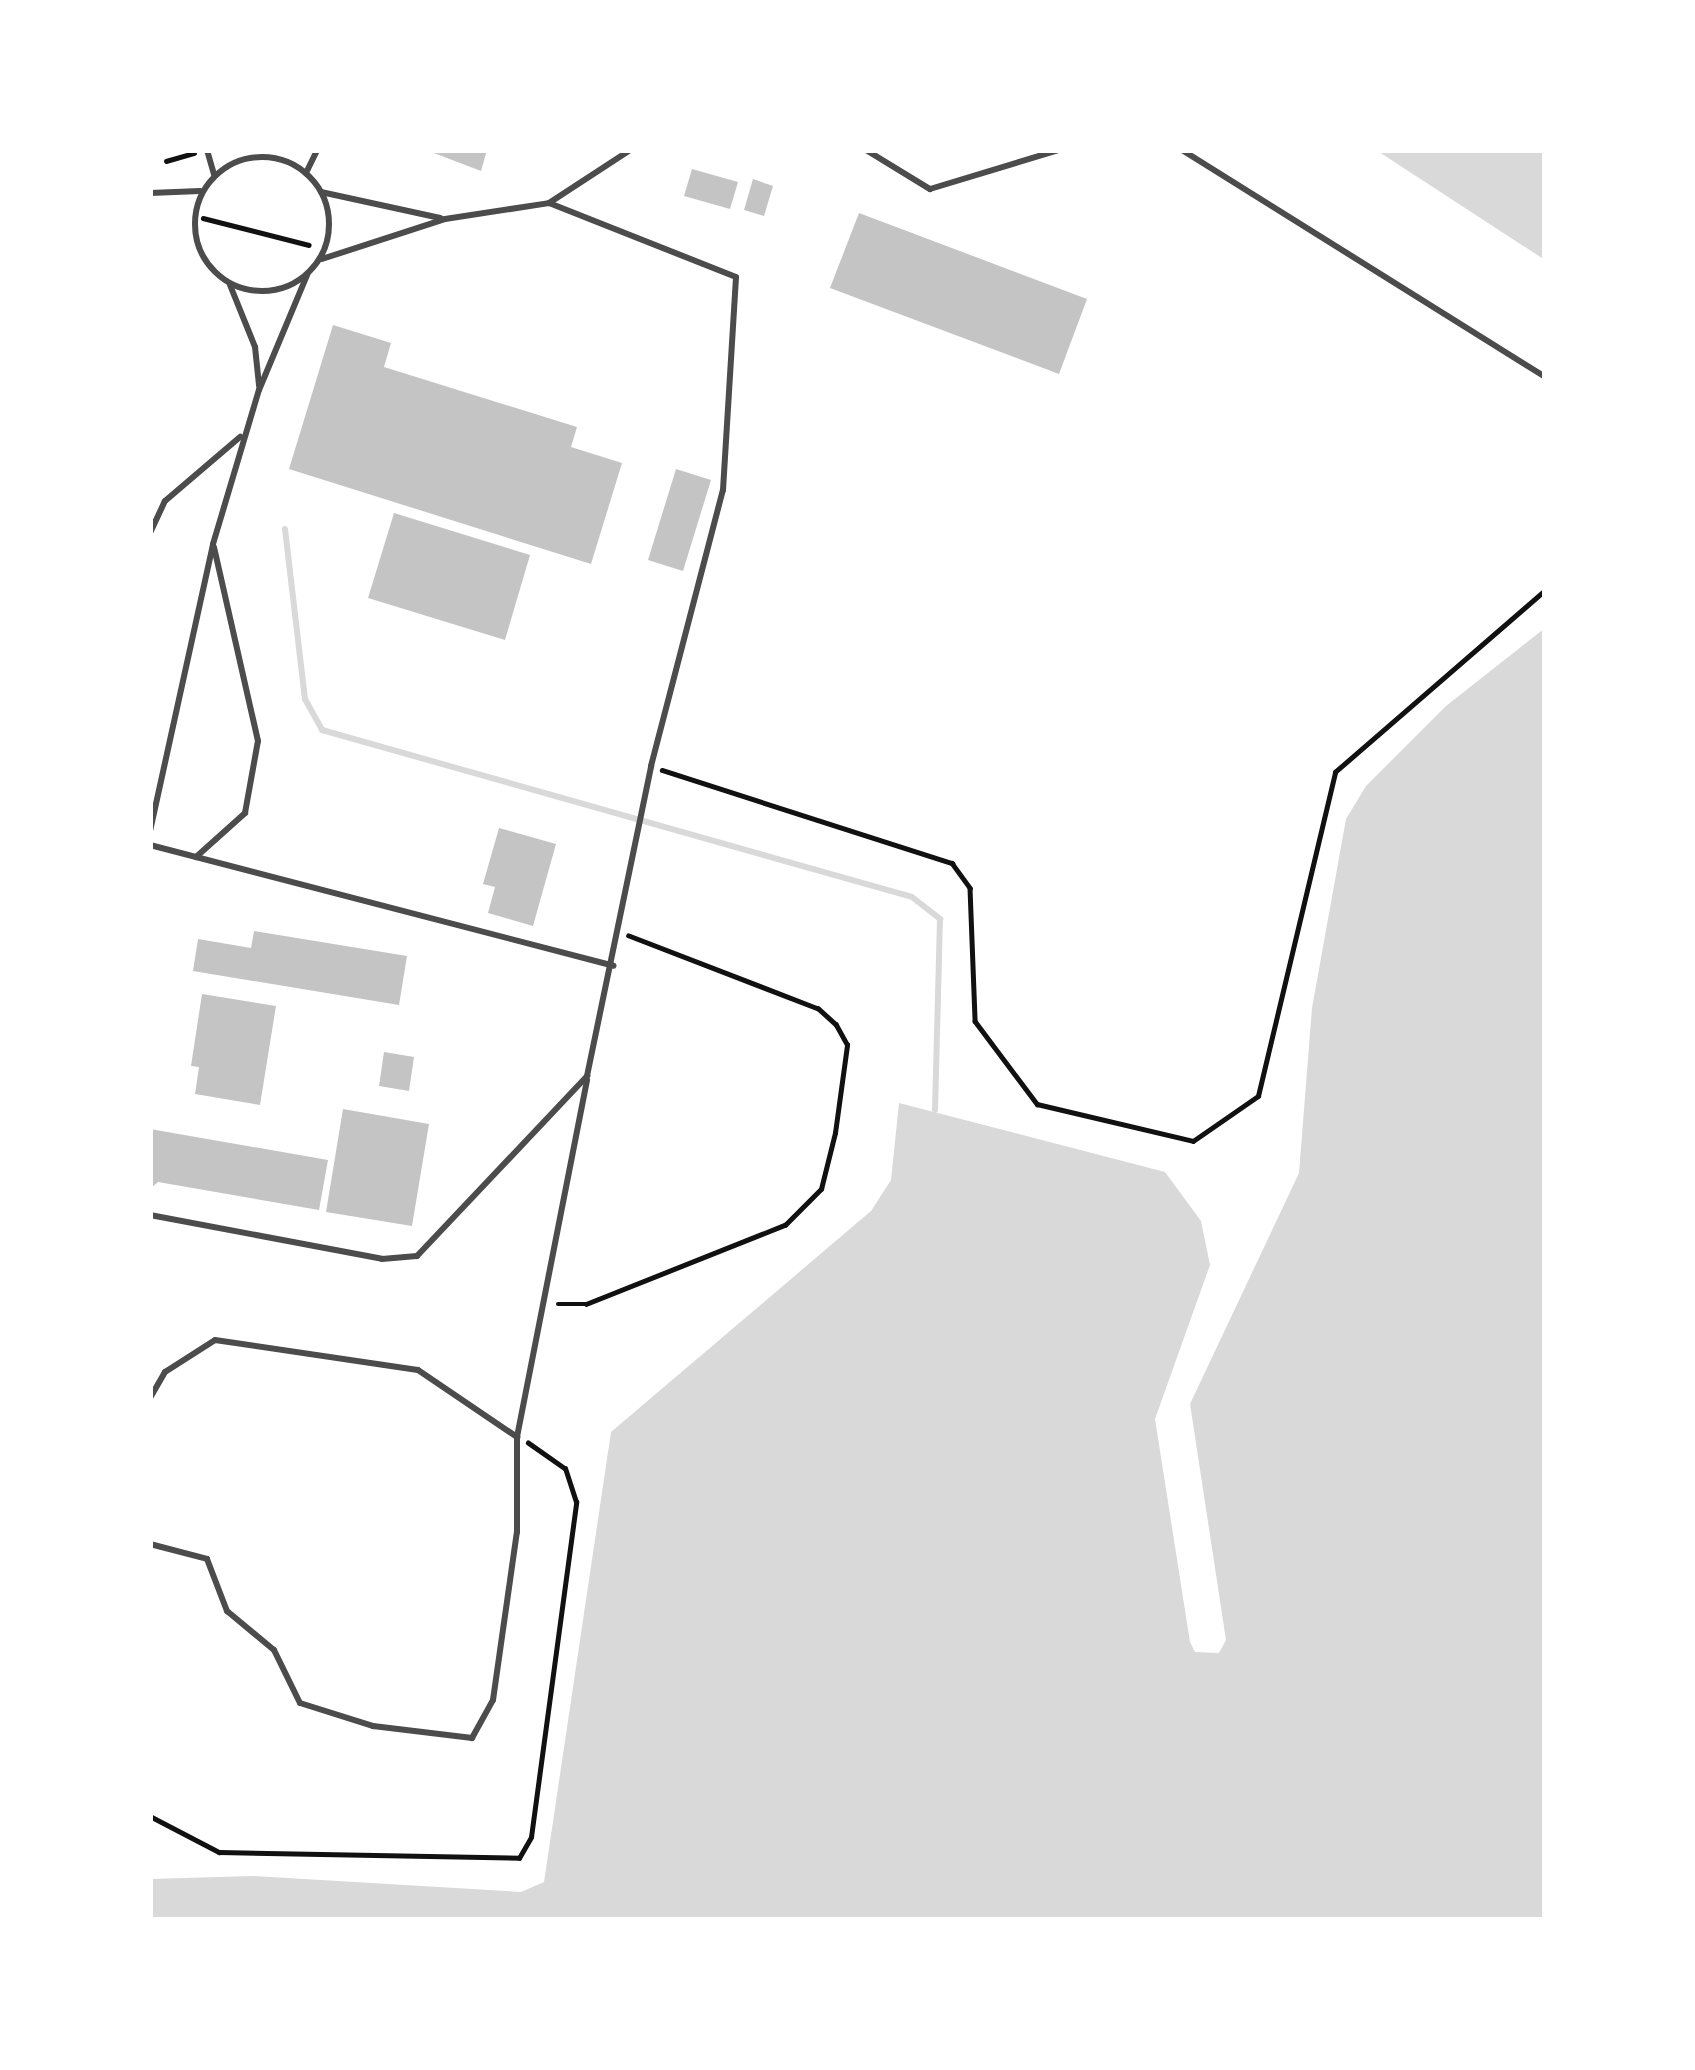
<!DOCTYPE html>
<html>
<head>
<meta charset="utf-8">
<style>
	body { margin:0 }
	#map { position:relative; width:1695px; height:2070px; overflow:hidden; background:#fff; font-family:Inter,sans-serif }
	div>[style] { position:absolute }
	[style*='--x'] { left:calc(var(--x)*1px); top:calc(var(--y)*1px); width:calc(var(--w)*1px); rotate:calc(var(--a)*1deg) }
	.water>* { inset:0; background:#d9d9d9 }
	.stream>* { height:6px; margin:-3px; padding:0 3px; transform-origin:3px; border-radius:3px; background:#d9d9d9 }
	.building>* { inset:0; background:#c4c4c4 }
	.path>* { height:4.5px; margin:-2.25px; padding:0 2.25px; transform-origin:2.25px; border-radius:2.25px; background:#111 }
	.service>* { height:6px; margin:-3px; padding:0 3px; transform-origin:3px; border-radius:3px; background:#4c4c4c }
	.service>.ring { margin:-3px; padding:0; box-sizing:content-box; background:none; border:6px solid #4c4c4c; border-radius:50% }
	span { translate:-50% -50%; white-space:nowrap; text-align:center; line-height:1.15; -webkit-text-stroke:12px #fff; paint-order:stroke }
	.frame { position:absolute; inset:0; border:153px solid #fff; pointer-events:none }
</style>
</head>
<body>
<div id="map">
	<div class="water">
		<i style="clip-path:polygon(1376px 150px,1545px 150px,1545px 260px)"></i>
		<i style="clip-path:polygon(1545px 628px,1545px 1920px,150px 1920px,150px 1879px,252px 1876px,521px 1892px,544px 1882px,611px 1432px,871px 1211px,891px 1180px,899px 1103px,1165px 1172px,1201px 1221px,1210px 1265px,1155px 1419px,1190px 1642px,1195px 1652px,1219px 1653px,1226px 1640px,1190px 1404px,1299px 1173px,1312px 1008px,1346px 819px,1366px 786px,1446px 706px)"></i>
	</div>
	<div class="stream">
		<i style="--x:285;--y:529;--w:171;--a:83.3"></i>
		<i style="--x:305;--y:699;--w:35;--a:61"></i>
		<i style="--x:322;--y:730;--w:613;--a:15.8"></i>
		<i style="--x:912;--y:897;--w:36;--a:38"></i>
		<i style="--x:940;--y:919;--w:191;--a:91.5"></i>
	</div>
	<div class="building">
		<i style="clip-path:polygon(426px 150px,487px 150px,481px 171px)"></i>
		<i style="clip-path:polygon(692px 169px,738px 182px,730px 209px,684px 196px)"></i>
		<i style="clip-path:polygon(753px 179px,773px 186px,764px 216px,744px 210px)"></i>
		<i style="clip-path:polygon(859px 213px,1087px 299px,1059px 374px,830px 288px)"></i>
		<i style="clip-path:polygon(333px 325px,391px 343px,384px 367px,577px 427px,571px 447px,622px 463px,591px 564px,289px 469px)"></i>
		<i style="clip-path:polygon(676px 469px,711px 480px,683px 571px,648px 560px)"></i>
		<i style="clip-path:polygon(394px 513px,530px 555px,505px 640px,368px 598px)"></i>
		<i style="clip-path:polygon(499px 828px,556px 844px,533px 926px,488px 913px,495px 887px,483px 884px)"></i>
		<i style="clip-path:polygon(254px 931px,407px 956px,399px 1005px,193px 971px,198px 939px,251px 948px)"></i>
		<i style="clip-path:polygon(202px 994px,276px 1006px,260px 1105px,195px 1094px,199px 1067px,191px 1066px)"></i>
		<i style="clip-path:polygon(384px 1052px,414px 1057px,409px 1091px,379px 1086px)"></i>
		<i style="clip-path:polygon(343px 1109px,429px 1124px,412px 1226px,326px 1212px)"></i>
		<i style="clip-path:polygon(150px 1129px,328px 1160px,319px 1210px,158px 1182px,150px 1189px)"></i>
	</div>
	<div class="path">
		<i style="--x:166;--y:161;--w:29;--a:-16"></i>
		<i style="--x:203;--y:218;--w:109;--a:14.3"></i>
		<i style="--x:150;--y:239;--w:5;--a:90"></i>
		<i style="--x:662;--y:770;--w:305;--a:17.8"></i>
		<i style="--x:952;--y:863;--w:31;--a:54"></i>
		<i style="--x:970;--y:888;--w:133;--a:87.8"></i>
		<i style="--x:975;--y:1021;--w:104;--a:53.2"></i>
		<i style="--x:1037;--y:1104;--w:160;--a:13.3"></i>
		<i style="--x:1193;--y:1141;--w:79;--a:-34.7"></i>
		<i style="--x:1258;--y:1096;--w:333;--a:-76.6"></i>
		<i style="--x:1335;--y:772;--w:278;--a:-40.9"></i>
		<i style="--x:558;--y:1304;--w:28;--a:0"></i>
		<i style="--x:586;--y:1304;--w:214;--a:-21.7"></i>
		<i style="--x:785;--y:1225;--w:51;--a:-45"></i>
		<i style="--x:821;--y:1189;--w:58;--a:-76"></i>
		<i style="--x:835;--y:1133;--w:89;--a:-82.2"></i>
		<i style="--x:847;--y:1045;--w:23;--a:-119"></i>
		<i style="--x:836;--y:1025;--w:24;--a:-138"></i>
		<i style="--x:818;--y:1009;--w:203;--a:-158.9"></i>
		<i style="--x:150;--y:1816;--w:78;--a:27.6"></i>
		<i style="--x:219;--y:1852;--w:300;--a:1.1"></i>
		<i style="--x:519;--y:1858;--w:24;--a:-60"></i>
		<i style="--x:531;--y:1837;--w:338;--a:-82.3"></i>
		<i style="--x:576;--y:1502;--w:35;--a:-108"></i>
		<i style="--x:565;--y:1469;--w:45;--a:-144.9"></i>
	</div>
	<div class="service">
		<i style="--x:207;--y:150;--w:26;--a:74"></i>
		<i style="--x:866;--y:150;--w:75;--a:31.4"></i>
		<i style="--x:930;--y:189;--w:134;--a:-16.9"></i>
		<i style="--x:1182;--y:150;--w:428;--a:32"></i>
		<i class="ring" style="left:195px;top:157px;width:128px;height:128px"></i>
		<i style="--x:306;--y:173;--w:25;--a:-64"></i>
		<i style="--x:321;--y:192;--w:122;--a:12.3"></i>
		<i style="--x:150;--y:193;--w:50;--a:-2.3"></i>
		<i style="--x:322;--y:259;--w:129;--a:-18"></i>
		<i style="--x:445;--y:219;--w:105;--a:-8.7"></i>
		<i style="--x:549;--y:203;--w:97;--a:-33.2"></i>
		<i style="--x:230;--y:285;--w:67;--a:68"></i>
		<i style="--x:255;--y:347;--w:39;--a:84"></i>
		<i style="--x:150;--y:533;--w:35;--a:-65"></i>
		<i style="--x:165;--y:501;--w:99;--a:-40.5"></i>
		<i style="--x:150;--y:831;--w:294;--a:-77.6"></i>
		<i style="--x:213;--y:544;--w:161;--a:-73.4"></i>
		<i style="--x:259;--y:390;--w:125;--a:-67.3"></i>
		<i style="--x:150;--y:845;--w:479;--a:14.6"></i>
		<i style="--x:196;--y:857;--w:66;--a:-41.9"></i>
		<i style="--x:245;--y:813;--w:73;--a:-79.8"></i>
		<i style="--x:258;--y:741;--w:199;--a:-102.8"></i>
		<i style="--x:150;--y:1215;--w:236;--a:10.7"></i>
		<i style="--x:382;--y:1259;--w:35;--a:-5"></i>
		<i style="--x:417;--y:1256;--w:248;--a:-46.6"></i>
		<i style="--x:587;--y:1076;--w:317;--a:-78.3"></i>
		<i style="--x:651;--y:766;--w:285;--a:-75.4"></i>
		<i style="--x:723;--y:490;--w:213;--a:-86.5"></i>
		<i style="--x:736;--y:277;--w:201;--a:-158.4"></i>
		<i style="--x:150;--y:1398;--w:30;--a:-60"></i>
		<i style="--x:165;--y:1372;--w:59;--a:-32.6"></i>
		<i style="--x:215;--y:1340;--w:205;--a:8.4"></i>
		<i style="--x:418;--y:1370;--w:120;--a:34.1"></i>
		<i style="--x:150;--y:1544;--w:59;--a:14.7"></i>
		<i style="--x:207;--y:1559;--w:56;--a:69"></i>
		<i style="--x:227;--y:1611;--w:61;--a:39.7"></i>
		<i style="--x:274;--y:1650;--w:59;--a:63.9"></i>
		<i style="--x:300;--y:1703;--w:77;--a:17.5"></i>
		<i style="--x:373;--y:1726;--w:100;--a:6.9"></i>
		<i style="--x:472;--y:1738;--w:43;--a:-61.1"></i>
		<i style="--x:493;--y:1700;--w:170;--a:-81.9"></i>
		<i style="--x:517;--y:1532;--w:95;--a:-90"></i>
		<i style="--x:517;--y:1437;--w:364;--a:-78.9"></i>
	</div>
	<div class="frame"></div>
</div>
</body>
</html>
